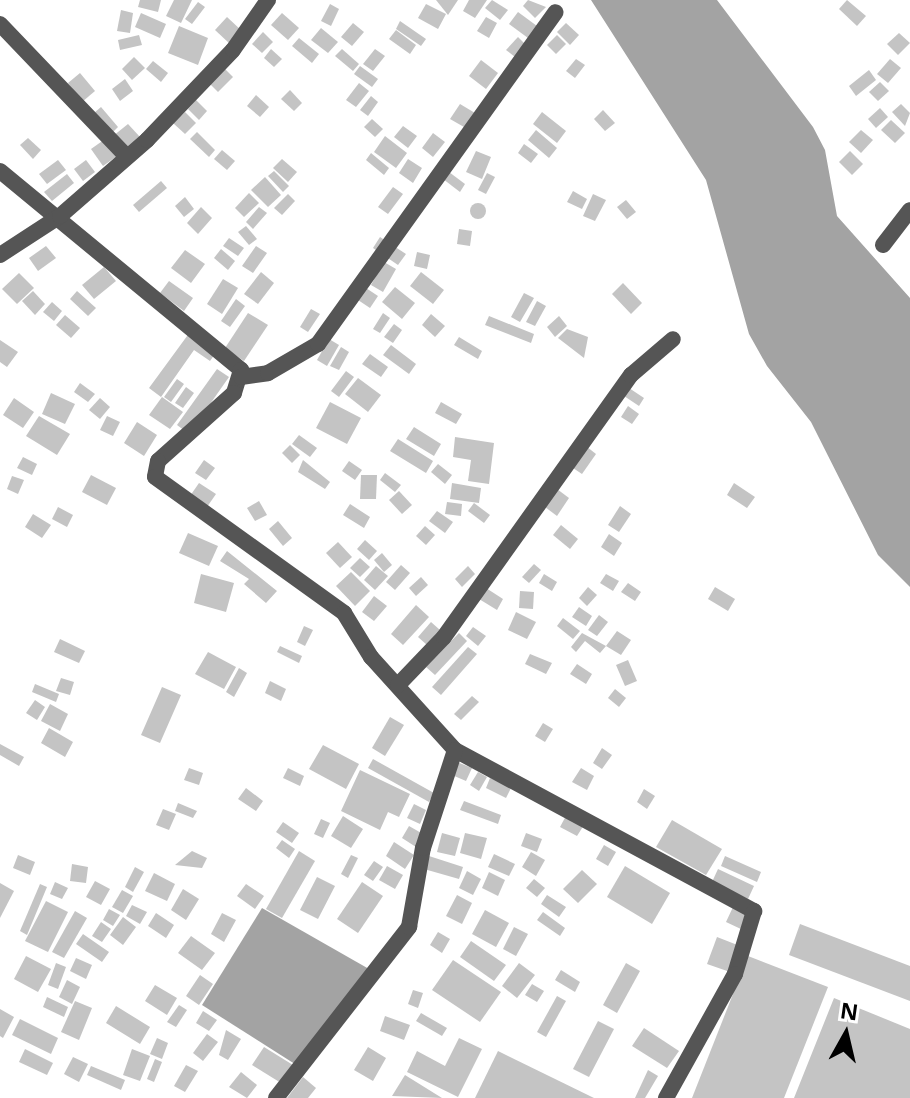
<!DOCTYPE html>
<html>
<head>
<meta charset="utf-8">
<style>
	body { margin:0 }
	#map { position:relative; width:910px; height:1098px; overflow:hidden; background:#fff; font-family:"Open Sans",sans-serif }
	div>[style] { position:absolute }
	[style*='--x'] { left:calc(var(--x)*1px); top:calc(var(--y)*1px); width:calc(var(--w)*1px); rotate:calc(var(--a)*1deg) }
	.water>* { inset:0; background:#a3a3a3 }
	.building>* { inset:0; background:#c4c4c4 }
	.round { border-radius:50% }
	.minor>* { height:16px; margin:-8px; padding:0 8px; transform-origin:8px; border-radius:8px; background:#555 }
	.tertiary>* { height:16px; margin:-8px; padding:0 8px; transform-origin:8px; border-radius:8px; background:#555 }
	span { translate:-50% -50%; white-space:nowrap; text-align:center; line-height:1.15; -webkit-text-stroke:7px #fff; paint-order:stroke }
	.north { position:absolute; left:806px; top:994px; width:80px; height:80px; -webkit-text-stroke:6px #fff; paint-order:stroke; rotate:8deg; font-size:22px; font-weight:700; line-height:32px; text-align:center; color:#000 }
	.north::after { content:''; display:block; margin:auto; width:28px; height:36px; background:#000; clip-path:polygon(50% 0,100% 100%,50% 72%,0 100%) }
</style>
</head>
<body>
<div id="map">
	<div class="water">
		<i style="clip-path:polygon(591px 0,717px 0,813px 127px,825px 150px,837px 216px,910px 298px,910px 587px,878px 555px,811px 422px,767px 366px,749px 334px,706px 180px)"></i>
		<i style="clip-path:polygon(262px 908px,369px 969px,298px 1066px,202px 1005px)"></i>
	</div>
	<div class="building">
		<i style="clip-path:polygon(140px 0,161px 0,158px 12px,138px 7px)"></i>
		<i style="clip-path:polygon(174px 0,192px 0,181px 23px,166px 16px)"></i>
		<i style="clip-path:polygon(436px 0,458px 0,448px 15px)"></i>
		<i style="clip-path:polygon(469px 0,487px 0,475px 18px,463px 11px)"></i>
		<i style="clip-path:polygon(492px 0,508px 10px,500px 20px,485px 8px)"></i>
		<i style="clip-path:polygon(528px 0,546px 7px,535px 18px,523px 6px)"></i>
		<i style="clip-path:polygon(847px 0,866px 16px,857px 26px,839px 9px)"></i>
		<i style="clip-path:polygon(198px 2px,205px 7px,192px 24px,185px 19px)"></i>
		<i style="clip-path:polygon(330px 4px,339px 9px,331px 26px,321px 21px)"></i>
		<i style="clip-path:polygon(426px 4px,446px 14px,438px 29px,418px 18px)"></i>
		<i style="clip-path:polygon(121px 10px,133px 13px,130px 33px,117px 31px)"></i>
		<i style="clip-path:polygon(518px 12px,537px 26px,528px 38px,509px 24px)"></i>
		<i style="clip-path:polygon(141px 13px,166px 24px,160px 38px,135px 27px)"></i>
		<i style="clip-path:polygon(282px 13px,299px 28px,288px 40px,271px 25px)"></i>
		<i style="clip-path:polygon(227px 17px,242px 31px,230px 44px,215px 30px)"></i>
		<i style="clip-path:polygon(486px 17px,497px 23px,489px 38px,477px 31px)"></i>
		<i style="clip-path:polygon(400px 21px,426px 39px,421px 46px,396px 29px)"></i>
		<i style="clip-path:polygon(353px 23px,364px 32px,352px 46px,341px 37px)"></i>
		<i style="clip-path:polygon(566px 23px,579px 35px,570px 45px,557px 32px)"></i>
		<i style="clip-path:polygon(179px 26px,208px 38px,198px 65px,168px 53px)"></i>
		<i style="clip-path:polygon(321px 28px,338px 42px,328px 53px,311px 40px)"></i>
		<i style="clip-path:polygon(396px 30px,416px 45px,410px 54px,389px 39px)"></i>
		<i style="clip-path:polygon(263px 32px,273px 42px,262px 53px,252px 44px)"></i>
		<i style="clip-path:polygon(899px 33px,910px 43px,898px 55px,887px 44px)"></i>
		<i style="clip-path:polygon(139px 35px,142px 45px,120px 50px,118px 40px)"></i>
		<i style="clip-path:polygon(557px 35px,566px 44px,556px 54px,547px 45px)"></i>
		<i style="clip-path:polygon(518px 37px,526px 45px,515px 57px,506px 50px)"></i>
		<i style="clip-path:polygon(299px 38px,319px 54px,312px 63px,292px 46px)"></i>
		<i style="clip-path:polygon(271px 49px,282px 59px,274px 67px,264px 58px)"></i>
		<i style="clip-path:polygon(342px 49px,359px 64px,353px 71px,335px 56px)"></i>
		<i style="clip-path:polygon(375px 49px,385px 56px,373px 71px,363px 64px)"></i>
		<i style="clip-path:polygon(134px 57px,145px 68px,132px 80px,122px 69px)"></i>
		<i style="clip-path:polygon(576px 59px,585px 65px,575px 78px,566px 71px)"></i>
		<i style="clip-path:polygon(890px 59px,901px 68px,888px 83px,877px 74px)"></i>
		<i style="clip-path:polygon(481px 60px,498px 73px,486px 89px,469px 76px)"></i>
		<i style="clip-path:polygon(153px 61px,168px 73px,161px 82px,146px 69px)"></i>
		<i style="clip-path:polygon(360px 66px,378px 79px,372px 87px,354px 74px)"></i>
		<i style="clip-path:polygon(225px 69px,233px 77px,218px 92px,210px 84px)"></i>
		<i style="clip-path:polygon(869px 70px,876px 80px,856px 96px,849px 86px)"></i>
		<i style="clip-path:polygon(80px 73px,95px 91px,82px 102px,68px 83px)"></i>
		<i style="clip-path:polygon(125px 79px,133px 91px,120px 101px,112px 89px)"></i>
		<i style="clip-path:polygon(880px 82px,889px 91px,878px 101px,869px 92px)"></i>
		<i style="clip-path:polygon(359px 83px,369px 91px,356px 107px,346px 100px)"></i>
		<i style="clip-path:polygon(290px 90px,302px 103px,294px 111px,281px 99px)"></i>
		<i style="clip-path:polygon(256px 95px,269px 107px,260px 117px,247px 106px)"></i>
		<i style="clip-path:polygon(371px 96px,378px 102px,368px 116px,360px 110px)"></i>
		<i style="clip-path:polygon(196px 100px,207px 111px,199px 120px,188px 109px)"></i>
		<i style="clip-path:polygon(460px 104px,480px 116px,471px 131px,450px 119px)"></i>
		<i style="clip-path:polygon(901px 104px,910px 113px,905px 126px,892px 112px)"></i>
		<i style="clip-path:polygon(101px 107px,118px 127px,111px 134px,94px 113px)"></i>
		<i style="clip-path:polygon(880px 108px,888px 117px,876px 128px,868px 119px)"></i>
		<i style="clip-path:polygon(603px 110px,615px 123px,605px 131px,594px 119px)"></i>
		<i style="clip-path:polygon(185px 112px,196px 123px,185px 134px,173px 123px)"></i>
		<i style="clip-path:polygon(542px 112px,566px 131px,557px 143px,533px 124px)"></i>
		<i style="clip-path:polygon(372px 119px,383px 129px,375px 137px,364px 127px)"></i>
		<i style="clip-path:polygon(891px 120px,905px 133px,895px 143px,881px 130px)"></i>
		<i style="clip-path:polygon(128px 124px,140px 137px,126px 149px,113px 136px)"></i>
		<i style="clip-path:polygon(403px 126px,417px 136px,408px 148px,394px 137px)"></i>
		<i style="clip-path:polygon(536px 130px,557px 148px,549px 158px,528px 140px)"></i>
		<i style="clip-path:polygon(861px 130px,873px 140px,861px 153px,849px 142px)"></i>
		<i style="clip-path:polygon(197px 132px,215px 150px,209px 157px,190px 139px)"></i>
		<i style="clip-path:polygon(433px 133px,445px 142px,433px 157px,422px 148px)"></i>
		<i style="clip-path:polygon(385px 136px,407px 153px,396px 168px,374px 152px)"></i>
		<i style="clip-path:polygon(108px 137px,120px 154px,103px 166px,91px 149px)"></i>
		<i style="clip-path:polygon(28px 138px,41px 150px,33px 159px,20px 145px)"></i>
		<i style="clip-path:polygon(524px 144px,538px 154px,531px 163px,518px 153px)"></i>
		<i style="clip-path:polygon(222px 150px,235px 161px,227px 170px,214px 159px)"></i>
		<i style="clip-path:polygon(476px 151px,491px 157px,482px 179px,466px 172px)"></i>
		<i style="clip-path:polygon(850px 151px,863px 164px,852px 175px,839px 162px)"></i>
		<i style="clip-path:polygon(371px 153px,389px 168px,384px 175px,366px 160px)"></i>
		<i style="clip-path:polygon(282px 159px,297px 172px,288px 182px,273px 168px)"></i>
		<i style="clip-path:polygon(408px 159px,422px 168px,413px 183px,399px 173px)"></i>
		<i style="clip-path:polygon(58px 160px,66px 170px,47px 184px,39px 174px)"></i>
		<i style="clip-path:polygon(86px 160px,95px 172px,83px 181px,74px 169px)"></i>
		<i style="clip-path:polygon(274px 171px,289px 186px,283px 192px,268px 176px)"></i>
		<i style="clip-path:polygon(449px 172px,465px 184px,460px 192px,443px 179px)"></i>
		<i style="clip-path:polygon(487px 173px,495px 177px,486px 194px,478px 190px)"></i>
		<i style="clip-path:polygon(67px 174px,74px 183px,52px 201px,44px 192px)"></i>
		<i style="clip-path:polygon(265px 177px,281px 195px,268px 207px,251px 190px)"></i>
		<i style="clip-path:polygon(161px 181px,167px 188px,139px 212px,133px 205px)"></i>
		<i style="clip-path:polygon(393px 187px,403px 194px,388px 214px,378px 207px)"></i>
		<i style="clip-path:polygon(573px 191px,587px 199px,582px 209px,567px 202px)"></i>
		<i style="clip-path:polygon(249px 193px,259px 203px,244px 217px,235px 208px)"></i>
		<i style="clip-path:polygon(288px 194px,295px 201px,282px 215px,274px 208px)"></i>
		<i style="clip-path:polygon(593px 194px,606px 200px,595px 221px,583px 216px)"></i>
		<i style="clip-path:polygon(185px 197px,194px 209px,184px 217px,175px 206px)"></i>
		<i style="clip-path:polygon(626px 200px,636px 212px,627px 219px,617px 207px)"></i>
		<i class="round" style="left:470px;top:203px;width:16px;height:16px"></i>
		<i style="clip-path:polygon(201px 207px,212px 218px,198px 234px,187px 223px)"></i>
		<i style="clip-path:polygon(259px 207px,267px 213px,253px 229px,246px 222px)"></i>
		<i style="clip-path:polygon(246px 226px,257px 239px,249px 245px,238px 232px)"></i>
		<i style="clip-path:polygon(459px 229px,472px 231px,470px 246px,457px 244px)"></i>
		<i style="clip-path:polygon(380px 237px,406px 254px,398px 265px,373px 248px)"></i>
		<i style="clip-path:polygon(229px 238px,244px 248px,238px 256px,223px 246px)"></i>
		<i style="clip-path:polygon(46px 246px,56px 258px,38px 271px,29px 258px)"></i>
		<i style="clip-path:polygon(256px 246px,267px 253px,253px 273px,242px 266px)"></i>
		<i style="clip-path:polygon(221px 249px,235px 261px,228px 270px,214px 258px)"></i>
		<i style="clip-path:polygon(185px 250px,205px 264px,191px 283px,171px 268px)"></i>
		<i style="clip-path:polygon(417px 252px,430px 255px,427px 269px,414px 266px)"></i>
		<i style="clip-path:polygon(384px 262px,396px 269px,383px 292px,371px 285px)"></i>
		<i style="clip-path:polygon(104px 267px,116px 281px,94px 299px,82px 285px)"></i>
		<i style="clip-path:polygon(261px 272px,274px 283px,258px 304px,244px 294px)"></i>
		<i style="clip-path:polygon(421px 272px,444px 290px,433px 304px,410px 286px)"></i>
		<i style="clip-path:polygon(19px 273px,34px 288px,17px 304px,2px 289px)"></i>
		<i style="clip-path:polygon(223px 279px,238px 288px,222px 314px,207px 304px)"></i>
		<i style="clip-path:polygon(169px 281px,193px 298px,184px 311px,160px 293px)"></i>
		<i style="clip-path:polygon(357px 282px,378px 296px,370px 308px,349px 294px)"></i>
		<i style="clip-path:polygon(623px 283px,642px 303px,631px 314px,612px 294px)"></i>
		<i style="clip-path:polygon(395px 287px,415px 303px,402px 319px,382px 302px)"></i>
		<i style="clip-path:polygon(33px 291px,45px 304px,35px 315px,22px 301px)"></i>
		<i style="clip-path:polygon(77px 291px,96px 308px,88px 316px,70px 299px)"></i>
		<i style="clip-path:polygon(524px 293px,534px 298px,520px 322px,511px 317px)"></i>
		<i style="clip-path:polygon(236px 299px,245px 306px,230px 327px,221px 321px)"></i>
		<i style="clip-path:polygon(537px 301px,546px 306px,535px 326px,526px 322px)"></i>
		<i style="clip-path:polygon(52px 302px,62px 311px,54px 321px,43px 312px)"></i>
		<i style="clip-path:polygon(311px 309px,320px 314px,308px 332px,300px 327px)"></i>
		<i style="clip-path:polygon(248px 313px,268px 325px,244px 361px,225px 348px)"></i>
		<i style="clip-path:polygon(383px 313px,390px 318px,380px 333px,373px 329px)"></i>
		<i style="clip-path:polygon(431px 314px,445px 326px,435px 337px,422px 325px)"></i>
		<i style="clip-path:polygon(65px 315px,80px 328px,71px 338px,56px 325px)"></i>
		<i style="clip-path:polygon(489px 316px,534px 334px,531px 343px,485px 325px)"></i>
		<i style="clip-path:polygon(559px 316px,567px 326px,555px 337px,547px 327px)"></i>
		<i style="clip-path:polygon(394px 324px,402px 330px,393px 343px,384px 337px)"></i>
		<i style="clip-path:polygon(567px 329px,588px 337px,584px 358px,558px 338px)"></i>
		<i style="clip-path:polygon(190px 332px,217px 351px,210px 361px,194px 350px,161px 397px,149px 388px)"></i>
		<i style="clip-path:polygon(459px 337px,482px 351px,478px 359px,454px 345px)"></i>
		<i style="clip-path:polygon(329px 339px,339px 345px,327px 366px,317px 360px)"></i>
		<i style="clip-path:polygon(0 340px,18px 352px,7px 367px,0 362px)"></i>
		<i style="clip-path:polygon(391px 345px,416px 364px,409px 374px,383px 355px)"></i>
		<i style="clip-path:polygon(341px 347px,349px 352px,339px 370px,330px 366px)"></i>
		<i style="clip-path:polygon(370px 354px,388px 367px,381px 377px,362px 364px)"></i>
		<i style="clip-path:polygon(217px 369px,229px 377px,189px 434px,177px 425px)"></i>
		<i style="clip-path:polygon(346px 371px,354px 377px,339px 397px,331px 391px)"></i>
		<i style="clip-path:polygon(358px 378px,381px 395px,368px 412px,345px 394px)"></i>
		<i style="clip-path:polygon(177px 379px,184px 384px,171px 402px,164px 397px)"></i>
		<i style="clip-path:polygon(80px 383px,95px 394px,88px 402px,74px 392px)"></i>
		<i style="clip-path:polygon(626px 386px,644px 398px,639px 406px,621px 394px)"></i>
		<i style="clip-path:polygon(186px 387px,194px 393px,183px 408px,175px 403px)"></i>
		<i style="clip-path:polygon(51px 393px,75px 404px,65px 424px,42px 414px)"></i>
		<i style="clip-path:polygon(162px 397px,183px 412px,170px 429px,149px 415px)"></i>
		<i style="clip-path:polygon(14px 398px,34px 412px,23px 428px,3px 415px)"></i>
		<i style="clip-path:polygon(100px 398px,110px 407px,100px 419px,89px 410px)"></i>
		<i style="clip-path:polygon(330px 402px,361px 418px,347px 444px,316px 428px)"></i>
		<i style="clip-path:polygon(441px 402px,462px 414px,456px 424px,435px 413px)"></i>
		<i style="clip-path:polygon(628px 406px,639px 414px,632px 424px,621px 417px)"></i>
		<i style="clip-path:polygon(39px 416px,70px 434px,57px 455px,26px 436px)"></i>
		<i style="clip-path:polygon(107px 416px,120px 422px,113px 436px,100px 430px)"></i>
		<i style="clip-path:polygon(137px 422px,157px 435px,144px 456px,124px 443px)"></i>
		<i style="clip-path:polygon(414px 427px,441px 444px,434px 456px,406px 439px)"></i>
		<i style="clip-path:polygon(299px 435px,317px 448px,310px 457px,292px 444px)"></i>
		<i style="clip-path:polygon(455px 437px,494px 443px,489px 484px,468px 481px,471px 460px,453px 457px)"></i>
		<i style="clip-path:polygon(398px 439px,433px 461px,426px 473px,390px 451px)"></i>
		<i style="clip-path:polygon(582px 443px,596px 454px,582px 474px,567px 464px)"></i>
		<i style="clip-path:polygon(290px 445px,300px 455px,292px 463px,282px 453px)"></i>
		<i style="clip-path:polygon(23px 457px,37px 464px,32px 475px,17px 468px)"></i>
		<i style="clip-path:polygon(204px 460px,215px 468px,206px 480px,195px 473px)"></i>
		<i style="clip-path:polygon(303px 460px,330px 482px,325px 489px,298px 472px)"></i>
		<i style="clip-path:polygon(349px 461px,362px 470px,355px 480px,342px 471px)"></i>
		<i style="clip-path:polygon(438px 464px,452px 475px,445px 484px,431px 472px)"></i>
		<i style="clip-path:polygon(385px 473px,401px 485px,395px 492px,380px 480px)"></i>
		<i style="clip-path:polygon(91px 475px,116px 488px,107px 505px,82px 492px)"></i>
		<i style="clip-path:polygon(361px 475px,377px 475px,376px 499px,360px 499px)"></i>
		<i style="clip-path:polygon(12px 476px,24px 480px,18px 494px,7px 489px)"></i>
		<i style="clip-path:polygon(199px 483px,216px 494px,207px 507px,190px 496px)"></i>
		<i style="clip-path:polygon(452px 483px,481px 488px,479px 503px,450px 499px)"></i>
		<i style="clip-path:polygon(734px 483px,755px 497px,747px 508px,727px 495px)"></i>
		<i style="clip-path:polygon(553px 486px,569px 498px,557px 516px,541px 504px)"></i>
		<i style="clip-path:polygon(399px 491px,412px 505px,402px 514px,389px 500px)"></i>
		<i style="clip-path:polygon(259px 501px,267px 515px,255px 521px,247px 508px)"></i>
		<i style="clip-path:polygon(447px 502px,462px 504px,461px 516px,445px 514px)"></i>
		<i style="clip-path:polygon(474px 503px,490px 515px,484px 523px,468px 511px)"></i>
		<i style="clip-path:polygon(350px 504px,370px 517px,364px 528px,343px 515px)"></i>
		<i style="clip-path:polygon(620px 506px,631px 514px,619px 532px,608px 525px)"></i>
		<i style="clip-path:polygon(58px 507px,73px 515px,67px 527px,52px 519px)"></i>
		<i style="clip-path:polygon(437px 511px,453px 522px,445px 533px,429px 521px)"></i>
		<i style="clip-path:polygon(33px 514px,51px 525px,42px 538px,25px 527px)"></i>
		<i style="clip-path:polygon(278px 521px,292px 538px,283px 546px,269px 529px)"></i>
		<i style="clip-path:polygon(561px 525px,578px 539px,570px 549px,553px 535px)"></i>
		<i style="clip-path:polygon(425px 526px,435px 535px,426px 545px,416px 536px)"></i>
		<i style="clip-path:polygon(188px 533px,218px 546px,209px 566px,179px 553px)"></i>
		<i style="clip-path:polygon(609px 534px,622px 543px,614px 556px,601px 547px)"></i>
		<i style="clip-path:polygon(365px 540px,377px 551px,369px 560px,357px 549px)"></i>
		<i style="clip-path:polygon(338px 542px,352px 557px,340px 568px,326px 553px)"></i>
		<i style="clip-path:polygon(227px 551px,277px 591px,266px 603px,244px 584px,249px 579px,220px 561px)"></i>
		<i style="clip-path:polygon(382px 553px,392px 565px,384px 572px,374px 560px)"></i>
		<i style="clip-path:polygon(360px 558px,370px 567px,360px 577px,350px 568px)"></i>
		<i style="clip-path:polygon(534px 564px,541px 570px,529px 583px,522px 577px)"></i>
		<i style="clip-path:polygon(401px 565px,410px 573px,395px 590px,386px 582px)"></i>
		<i style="clip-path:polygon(376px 566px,388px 576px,375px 590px,364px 580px)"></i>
		<i style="clip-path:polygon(468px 566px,475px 574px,462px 587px,455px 579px)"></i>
		<i style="clip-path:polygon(351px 572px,370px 591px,355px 606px,336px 586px)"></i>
		<i style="clip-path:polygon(201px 574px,234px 583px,226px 612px,194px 603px)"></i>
		<i style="clip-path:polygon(544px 574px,557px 582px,552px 591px,539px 583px)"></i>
		<i style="clip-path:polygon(606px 574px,619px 581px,613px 591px,600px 583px)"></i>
		<i style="clip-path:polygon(421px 577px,428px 585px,416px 596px,409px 588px)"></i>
		<i style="clip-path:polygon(628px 583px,641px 592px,635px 601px,621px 592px)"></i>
		<i style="clip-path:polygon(588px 587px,597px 595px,587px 606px,579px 598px)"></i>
		<i style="clip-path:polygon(715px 587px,735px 599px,728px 611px,708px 599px)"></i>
		<i style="clip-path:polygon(486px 588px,503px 599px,497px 610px,479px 599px)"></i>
		<i style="clip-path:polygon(520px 591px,534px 592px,533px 609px,519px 608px)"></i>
		<i style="clip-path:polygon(374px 596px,387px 606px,374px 621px,362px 612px)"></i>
		<i style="clip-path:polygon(416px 605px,429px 617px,403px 645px,391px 634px)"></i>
		<i style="clip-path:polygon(579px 607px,592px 616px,586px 626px,572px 617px)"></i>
		<i style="clip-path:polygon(516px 612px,536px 622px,527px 639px,508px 630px)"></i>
		<i style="clip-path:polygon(599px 615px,608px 622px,597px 636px,588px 630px)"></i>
		<i style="clip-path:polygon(563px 618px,580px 631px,573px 639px,557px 626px)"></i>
		<i style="clip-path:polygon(431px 622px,440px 630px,427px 645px,418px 637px)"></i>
		<i style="clip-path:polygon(304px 626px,313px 630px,305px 646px,297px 642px)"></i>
		<i style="clip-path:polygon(473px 627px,486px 636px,478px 646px,466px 636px)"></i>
		<i style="clip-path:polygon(617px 631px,631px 640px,621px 655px,606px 646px)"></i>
		<i style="clip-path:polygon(459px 633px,467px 641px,435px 675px,426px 667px)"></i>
		<i style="clip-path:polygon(582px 633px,606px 646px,600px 653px,585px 641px,576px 652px,571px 647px)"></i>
		<i style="clip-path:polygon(60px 639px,85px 651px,79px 663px,54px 652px)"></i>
		<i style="clip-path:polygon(280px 646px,302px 656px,299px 663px,277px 652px)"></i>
		<i style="clip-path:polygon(468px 647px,477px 654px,441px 695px,432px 687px)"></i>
		<i style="clip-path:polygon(208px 652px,236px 667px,224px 689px,195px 674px)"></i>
		<i style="clip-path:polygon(530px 654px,552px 663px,546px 674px,525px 664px)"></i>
		<i style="clip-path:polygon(628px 660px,637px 681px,625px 686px,616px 665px)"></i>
		<i style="clip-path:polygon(577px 664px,592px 674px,586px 684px,570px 674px)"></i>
		<i style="clip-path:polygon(239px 668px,247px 673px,234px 697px,226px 692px)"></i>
		<i style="clip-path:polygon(61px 678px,74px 682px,70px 695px,56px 691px)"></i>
		<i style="clip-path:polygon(270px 681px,286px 689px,281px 701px,265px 693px)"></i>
		<i style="clip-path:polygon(35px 684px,59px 694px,56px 702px,32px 692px)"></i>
		<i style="clip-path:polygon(162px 687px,181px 695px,160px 743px,141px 735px)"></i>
		<i style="clip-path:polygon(615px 689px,626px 698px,619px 707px,608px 698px)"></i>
		<i style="clip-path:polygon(472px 696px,479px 702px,461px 720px,454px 714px)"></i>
		<i style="clip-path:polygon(35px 700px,45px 707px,37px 720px,26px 713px)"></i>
		<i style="clip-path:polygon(50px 704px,68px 714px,60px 731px,41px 721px)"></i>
		<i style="clip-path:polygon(390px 717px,404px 725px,385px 756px,372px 748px)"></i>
		<i style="clip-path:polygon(543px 723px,553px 729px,545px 742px,535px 736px)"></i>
		<i style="clip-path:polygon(49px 728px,73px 742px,65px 757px,41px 743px)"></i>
		<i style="clip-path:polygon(0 744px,24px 757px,19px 766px,0 755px)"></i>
		<i style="clip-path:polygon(323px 745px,359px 764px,346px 789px,309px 769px)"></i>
		<i style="clip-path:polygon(602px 748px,612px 755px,602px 769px,593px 763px)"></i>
		<i style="clip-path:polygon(373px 759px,434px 793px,429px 802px,368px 768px)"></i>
		<i style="clip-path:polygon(457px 762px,472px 768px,466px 781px,452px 775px)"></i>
		<i style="clip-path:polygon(189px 768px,203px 773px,199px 785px,184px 780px)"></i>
		<i style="clip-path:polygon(288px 768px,304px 776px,300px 786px,283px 778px)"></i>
		<i style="clip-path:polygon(581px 768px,594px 776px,587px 790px,572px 782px)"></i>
		<i style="clip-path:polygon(360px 770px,410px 794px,399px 817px,388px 812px,380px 830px,341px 811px)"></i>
		<i style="clip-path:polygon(478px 772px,487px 777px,479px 791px,470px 785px)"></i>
		<i style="clip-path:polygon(490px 778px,511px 788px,506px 798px,486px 788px)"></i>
		<i style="clip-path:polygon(246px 788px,263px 801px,256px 811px,238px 799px)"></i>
		<i style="clip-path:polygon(644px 789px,655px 796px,647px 809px,637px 802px)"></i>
		<i style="clip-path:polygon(464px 801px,501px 815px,498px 824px,460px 810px)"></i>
		<i style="clip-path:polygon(178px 803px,197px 811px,193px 818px,175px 811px)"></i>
		<i style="clip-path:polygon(414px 804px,426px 810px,420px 824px,407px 818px)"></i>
		<i style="clip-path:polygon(163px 809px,176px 814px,169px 830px,156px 825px)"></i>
		<i style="clip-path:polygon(567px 814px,584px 825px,577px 836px,560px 827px)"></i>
		<i style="clip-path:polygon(343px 816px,363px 829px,351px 848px,331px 836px)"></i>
		<i style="clip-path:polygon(321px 819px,330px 823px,323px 838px,314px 834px)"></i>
		<i style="clip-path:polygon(672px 820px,722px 849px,706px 875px,656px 847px)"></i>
		<i style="clip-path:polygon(283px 822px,299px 833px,292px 843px,276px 832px)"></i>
		<i style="clip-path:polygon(409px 826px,423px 834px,416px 847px,402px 838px)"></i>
		<i style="clip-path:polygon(442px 833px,460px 838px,455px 856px,437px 852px)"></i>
		<i style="clip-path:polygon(465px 833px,487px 838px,481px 859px,460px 853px)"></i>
		<i style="clip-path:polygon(526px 833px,542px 839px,537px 852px,521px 846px)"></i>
		<i style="clip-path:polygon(282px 840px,295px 849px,289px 858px,276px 848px)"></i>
		<i style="clip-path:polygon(394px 842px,414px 855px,405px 869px,386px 856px)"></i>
		<i style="clip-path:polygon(604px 845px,616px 852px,608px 866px,596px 859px)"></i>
		<i style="clip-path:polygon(192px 851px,207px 858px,202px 868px,175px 865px)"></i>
		<i style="clip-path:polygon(299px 851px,315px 861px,282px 918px,266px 909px)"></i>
		<i style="clip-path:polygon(531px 852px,545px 860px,536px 876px,522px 867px)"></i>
		<i style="clip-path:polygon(494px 854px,515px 864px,509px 876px,488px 867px)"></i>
		<i style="clip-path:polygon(18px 855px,35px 862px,30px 875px,13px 868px)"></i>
		<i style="clip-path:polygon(351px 855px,358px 858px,348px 878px,341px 874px)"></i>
		<i style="clip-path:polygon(429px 856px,463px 867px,459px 879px,424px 869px)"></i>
		<i style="clip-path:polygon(725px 856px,761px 872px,757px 882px,721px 866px)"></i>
		<i style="clip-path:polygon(374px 861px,383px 867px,373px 881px,364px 875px)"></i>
		<i style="clip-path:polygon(72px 864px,88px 867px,86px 883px,70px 881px)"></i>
		<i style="clip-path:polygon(387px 866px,403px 875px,395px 889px,379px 880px)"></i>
		<i style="clip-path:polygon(625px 866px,670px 893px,652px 924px,607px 897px)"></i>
		<i style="clip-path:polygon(135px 867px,144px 872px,133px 892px,125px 887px)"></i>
		<i style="clip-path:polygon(718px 869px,754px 886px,748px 899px,712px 882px)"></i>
		<i style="clip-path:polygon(582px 870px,597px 884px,578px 903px,563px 889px)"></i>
		<i style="clip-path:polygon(467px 871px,481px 879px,473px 895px,459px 888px)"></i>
		<i style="clip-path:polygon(489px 872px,505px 880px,498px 896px,482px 888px)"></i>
		<i style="clip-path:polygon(154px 873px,175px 884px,167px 901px,145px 891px)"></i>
		<i style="clip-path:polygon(317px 877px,335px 886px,318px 919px,300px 910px)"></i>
		<i style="clip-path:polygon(534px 879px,545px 888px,537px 897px,526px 888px)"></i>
		<i style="clip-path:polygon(95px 881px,110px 889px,101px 905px,86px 897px)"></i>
		<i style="clip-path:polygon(55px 882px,68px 888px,62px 899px,50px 894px)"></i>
		<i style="clip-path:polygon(362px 882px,383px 896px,358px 933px,337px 919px)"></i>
		<i style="clip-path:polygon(0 883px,14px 891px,0 918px)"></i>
		<i style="clip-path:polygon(40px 884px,47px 887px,27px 935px,20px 931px)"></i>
		<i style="clip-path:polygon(246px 884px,264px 896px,255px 909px,237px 896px)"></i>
		<i style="clip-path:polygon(183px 889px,199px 899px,186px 920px,171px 910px)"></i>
		<i style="clip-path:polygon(122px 890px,133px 896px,123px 913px,112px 907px)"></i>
		<i style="clip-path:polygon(457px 895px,472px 903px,462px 924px,446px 916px)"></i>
		<i style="clip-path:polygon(547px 895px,566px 907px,559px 917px,541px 904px)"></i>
		<i style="clip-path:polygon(46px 901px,68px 912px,48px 952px,25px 941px)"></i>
		<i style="clip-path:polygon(132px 905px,147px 912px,140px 924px,126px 916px)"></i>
		<i style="clip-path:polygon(733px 907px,750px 915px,743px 930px,726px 922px)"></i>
		<i style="clip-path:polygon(109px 909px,120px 915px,113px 926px,103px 920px)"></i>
		<i style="clip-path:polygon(485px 910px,509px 923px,496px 947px,472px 934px)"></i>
		<i style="clip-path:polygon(75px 911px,87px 918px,64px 958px,52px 952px)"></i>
		<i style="clip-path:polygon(543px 912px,565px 928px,560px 936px,537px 920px)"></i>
		<i style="clip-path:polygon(156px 913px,174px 925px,166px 938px,148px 926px)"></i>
		<i style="clip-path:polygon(222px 913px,236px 920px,224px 942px,211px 934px)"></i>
		<i style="clip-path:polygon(123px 917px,136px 927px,123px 945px,110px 935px)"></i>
		<i style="clip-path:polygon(101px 922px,111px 929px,102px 942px,92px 936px)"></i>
		<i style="clip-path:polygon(800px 924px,910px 966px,910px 1001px,789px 955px)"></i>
		<i style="clip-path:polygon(514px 927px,528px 934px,516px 956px,503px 949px)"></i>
		<i style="clip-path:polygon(438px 932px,450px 939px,442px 953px,430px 945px)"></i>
		<i style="clip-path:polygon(83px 934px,109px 952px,102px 962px,76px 944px)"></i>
		<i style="clip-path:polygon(191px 936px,215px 953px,202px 970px,178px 953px)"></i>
		<i style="clip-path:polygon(717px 937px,740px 946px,730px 972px,707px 964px)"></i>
		<i style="clip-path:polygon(471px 941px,506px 965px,494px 981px,460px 957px)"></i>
		<i style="clip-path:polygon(26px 956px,51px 969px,38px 992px,14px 979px)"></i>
		<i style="clip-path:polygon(748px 956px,828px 987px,784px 1098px,692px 1098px)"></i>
		<i style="clip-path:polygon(76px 958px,92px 965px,86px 979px,70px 971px)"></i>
		<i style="clip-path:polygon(453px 960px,501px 992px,480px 1022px,432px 990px)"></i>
		<i style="clip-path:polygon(56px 963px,66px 967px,58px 989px,48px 985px)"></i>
		<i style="clip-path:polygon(519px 963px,535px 975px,517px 998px,502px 986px)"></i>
		<i style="clip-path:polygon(626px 963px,640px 971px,617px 1013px,603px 1005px)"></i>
		<i style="clip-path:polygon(561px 970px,580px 982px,575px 992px,555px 980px)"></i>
		<i style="clip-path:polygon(200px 975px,213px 984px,199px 1005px,186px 996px)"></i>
		<i style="clip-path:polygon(67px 980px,80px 987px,72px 1004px,59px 997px)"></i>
		<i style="clip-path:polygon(532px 984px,544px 991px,537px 1002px,525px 995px)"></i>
		<i style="clip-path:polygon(155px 985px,177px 998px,167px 1015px,145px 1001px)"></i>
		<i style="clip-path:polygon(413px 990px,423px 993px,418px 1008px,408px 1004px)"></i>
		<i style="clip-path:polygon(557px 996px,566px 1001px,546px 1037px,537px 1032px)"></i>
		<i style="clip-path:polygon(47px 997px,68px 1007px,64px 1017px,43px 1007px)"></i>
		<i style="clip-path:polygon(834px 998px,910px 1029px,910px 1098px,794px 1098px)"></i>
		<i style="clip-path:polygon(75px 1001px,92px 1008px,79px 1040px,61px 1032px)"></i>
		<i style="clip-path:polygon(179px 1005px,187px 1010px,176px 1027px,167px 1022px)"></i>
		<i style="clip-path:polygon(116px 1006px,150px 1027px,140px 1044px,106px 1023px)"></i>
		<i style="clip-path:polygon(0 1009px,14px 1017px,3px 1038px,0 1036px)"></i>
		<i style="clip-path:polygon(203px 1011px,217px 1020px,209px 1031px,196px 1023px)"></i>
		<i style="clip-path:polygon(421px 1013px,447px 1028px,442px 1036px,416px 1021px)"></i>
		<i style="clip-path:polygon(385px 1016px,410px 1025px,404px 1040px,380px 1031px)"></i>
		<i style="clip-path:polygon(20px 1019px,58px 1038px,51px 1054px,12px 1035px)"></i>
		<i style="clip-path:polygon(598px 1021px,614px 1029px,589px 1077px,573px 1069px)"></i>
		<i style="clip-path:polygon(644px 1028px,679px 1051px,667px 1068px,632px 1046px)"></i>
		<i style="clip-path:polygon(226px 1030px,241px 1039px,228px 1060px,219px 1055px)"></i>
		<i style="clip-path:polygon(207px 1034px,218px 1042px,203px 1061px,193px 1053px)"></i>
		<i style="clip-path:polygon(157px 1038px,168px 1043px,162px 1059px,150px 1054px)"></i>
		<i style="clip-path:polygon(459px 1038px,482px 1049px,458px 1097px,407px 1072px,417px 1051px,445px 1066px)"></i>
		<i style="clip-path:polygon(264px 1047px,293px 1065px,281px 1083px,252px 1065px)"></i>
		<i style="clip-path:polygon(368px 1047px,386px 1058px,373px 1081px,354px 1070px)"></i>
		<i style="clip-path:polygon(25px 1049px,53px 1063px,47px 1075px,19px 1062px)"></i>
		<i style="clip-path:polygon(132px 1049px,150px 1056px,140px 1081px,123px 1075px)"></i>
		<i style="clip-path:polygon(498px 1051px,594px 1098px,475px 1098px)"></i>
		<i style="clip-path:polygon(73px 1057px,88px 1064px,79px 1082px,64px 1074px)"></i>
		<i style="clip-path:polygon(155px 1059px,162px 1062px,154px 1082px,147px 1079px)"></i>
		<i style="clip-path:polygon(186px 1065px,198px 1071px,185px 1092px,174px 1086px)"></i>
		<i style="clip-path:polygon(91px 1066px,125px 1080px,121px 1090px,87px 1075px)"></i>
		<i style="clip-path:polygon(648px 1070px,658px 1076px,645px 1098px,635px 1098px)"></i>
		<i style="clip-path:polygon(241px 1072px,257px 1085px,247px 1098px,229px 1087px)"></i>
		<i style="clip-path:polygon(405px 1075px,442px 1098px,392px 1096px)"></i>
		<i style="clip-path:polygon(303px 1077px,316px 1088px,308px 1098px,287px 1098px)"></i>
	</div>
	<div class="minor">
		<i style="--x:0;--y:24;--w:182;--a:46.3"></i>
		<i style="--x:0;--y:171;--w:313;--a:39.5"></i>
		<i style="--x:241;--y:370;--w:24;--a:107"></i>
		<i style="--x:234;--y:393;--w:102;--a:138.2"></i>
		<i style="--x:158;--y:461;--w:16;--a:101"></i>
		<i style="--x:155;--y:477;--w:233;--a:35.7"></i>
		<i style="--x:344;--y:613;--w:52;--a:58.5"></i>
		<i style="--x:371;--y:657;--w:125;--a:47.9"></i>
		<i style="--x:455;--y:750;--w:340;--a:28.3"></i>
		<i style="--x:754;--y:911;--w:66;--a:106.8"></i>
		<i style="--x:735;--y:974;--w:142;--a:119.1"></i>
		<i style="--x:883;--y:245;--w:44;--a:-52.4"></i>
		<i style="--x:241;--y:377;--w:27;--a:-8"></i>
		<i style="--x:268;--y:373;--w:58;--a:-30.1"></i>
		<i style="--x:318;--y:344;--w:408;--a:-54.4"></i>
		<i style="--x:398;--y:685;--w:66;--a:-46.2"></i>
		<i style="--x:444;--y:637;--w:322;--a:-54.5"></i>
		<i style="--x:631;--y:375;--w:55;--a:-40.6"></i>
		<i style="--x:276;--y:1098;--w:217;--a:-52.1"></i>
		<i style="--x:409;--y:927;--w:80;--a:-80"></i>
		<i style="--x:423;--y:848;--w:103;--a:-71.9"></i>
	</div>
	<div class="tertiary">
		<i style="--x:0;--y:255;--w:72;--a:-33"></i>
		<i style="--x:60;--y:216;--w:116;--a:-41.1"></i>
		<i style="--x:147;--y:140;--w:124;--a:-46.3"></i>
		<i style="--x:233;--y:50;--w:61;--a:-55"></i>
	</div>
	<div class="north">N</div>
</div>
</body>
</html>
